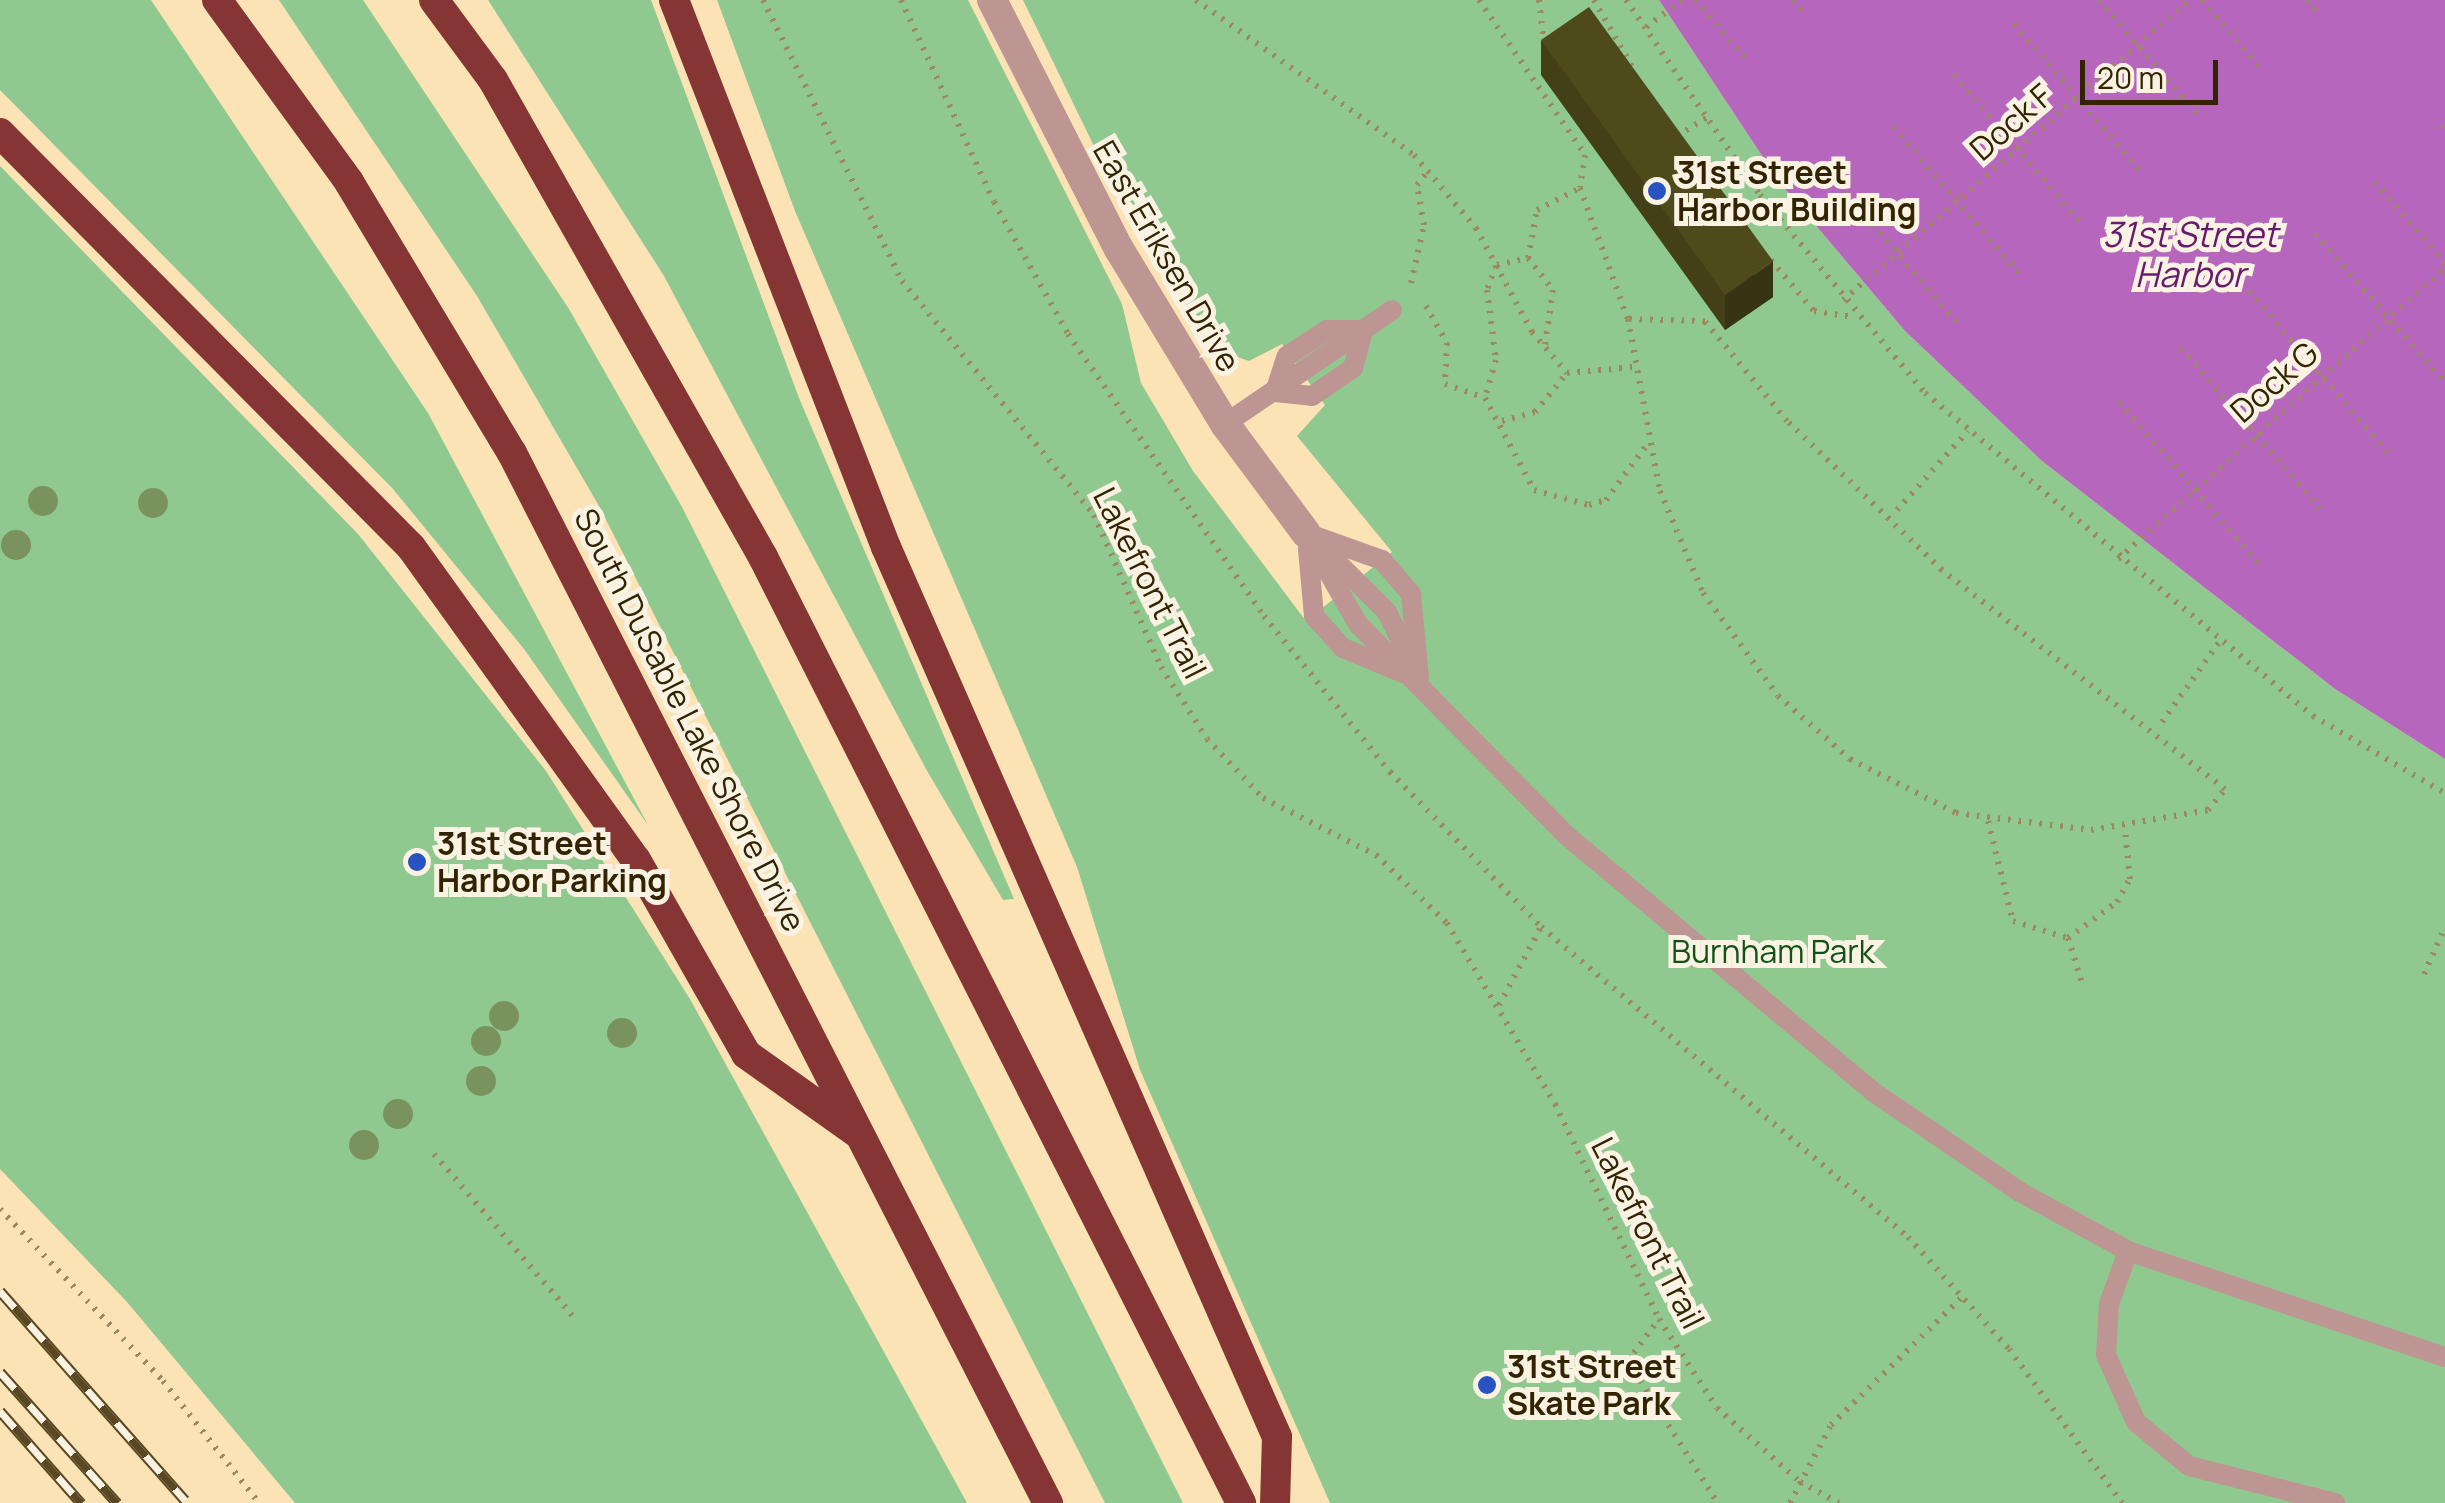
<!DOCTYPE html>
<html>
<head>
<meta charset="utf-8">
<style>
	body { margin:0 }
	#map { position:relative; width:2445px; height:1503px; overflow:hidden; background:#fbe3b5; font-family:Manrope,sans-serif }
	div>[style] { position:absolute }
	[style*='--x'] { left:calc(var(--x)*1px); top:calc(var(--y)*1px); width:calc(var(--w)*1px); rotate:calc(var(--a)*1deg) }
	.green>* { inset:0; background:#90c98f }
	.water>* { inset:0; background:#b766be }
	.path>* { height:6px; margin-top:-3px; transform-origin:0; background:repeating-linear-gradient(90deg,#9d8961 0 2.5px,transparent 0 10.5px) }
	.lane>* { height:20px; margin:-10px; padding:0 10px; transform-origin:10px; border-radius:10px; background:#bd9592 }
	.street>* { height:30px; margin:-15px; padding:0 15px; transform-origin:15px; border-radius:15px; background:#bd9592 }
	.highway>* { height:30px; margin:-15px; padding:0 15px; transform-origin:15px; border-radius:15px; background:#853634 }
	.rail>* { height:11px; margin-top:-5.5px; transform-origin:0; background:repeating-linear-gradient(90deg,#faf2e3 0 22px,#594823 0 44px); box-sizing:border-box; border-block:2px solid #594823 }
	.trees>* { width:30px; height:30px; margin:-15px; border-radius:50%; background:#7a935e }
	.wall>* { inset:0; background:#434018 }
	.shaded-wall>* { inset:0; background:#373414 }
	.building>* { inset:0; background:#4e4a1c }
	.dots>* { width:28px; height:28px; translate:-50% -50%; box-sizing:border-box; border:5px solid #faf2e3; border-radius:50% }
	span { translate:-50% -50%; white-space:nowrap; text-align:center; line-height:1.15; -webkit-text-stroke:10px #faf2e3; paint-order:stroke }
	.street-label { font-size:32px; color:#332401 }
	.poi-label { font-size:32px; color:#332401; font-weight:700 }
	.left { translate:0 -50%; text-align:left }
	.park-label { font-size:32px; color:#115217 }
	.water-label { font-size:35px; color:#671b6e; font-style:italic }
	.scale { position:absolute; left:2080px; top:60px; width:138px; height:45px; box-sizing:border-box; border:5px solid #332401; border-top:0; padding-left:12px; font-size:30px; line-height:35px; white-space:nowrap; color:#332401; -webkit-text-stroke:8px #faf2e3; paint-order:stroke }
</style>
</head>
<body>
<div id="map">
	<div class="green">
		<i style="clip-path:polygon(0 0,151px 0,428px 413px,648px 825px,524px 649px,393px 489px,0 90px)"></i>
		<i style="clip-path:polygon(279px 0,363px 0,569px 309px,682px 507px,1183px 1503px,1105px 1503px,599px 506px,477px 296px)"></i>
		<i style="clip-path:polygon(488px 0,651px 0,799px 398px,1014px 899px,1003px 900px,926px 769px,664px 276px)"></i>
		<i style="clip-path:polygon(717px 0,968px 0,1122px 304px,1141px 383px,1193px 471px,1306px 621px,1392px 552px,1297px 436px,1325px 405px,1282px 344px,1249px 361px,1211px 348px,1109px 177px,1023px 0,1659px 0,1780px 183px,1905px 331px,2042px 461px,2335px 689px,2445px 759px,2445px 1503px,1330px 1503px,1140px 1070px,1077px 867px,795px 211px)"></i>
		<i style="clip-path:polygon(0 166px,358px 534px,546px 771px,690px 999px,967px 1503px,295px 1503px,127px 1302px,0 1169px)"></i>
	</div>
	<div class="water">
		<i style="clip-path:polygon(1659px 0,2445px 0,2445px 759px,2335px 689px,2042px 461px,1905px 331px,1780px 183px)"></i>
	</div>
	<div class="path">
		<i style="--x:763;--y:0;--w:313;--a:63.7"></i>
		<i style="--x:902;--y:281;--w:303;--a:50.6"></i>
		<i style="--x:1094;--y:515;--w:166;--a:66.2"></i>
		<i style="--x:1161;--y:667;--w:85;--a:57.4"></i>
		<i style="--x:1207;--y:739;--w:81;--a:46.5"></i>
		<i style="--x:1263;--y:798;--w:127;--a:26.8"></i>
		<i style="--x:1376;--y:855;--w:98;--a:43.8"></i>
		<i style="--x:1447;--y:923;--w:211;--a:59.2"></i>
		<i style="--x:1555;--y:1104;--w:239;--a:64.2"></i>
		<i style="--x:1659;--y:1319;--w:106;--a:56.9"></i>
		<i style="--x:1717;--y:1408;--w:111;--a:41.7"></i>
		<i style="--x:1800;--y:1482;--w:44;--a:28.3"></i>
		<i style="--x:901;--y:0;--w:222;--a:65.3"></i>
		<i style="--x:994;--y:202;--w:151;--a:60.7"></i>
		<i style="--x:1068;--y:334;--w:343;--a:55.2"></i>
		<i style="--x:1264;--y:616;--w:201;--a:51.1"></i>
		<i style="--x:1390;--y:772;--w:216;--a:45.7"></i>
		<i style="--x:1541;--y:927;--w:480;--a:40.2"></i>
		<i style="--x:1908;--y:1237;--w:151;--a:48"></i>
		<i style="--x:2009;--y:1349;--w:191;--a:53.7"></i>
		<i style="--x:1196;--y:0;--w:267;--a:35.4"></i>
		<i style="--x:1414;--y:155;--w:96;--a:49.7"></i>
		<i style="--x:1476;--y:228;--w:118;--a:61.7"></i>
		<i style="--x:1532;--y:332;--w:54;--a:49.5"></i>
		<i style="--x:1479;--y:0;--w:188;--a:55.6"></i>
		<i style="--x:1585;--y:155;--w:33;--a:99"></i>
		<i style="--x:1580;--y:188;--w:140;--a:69.9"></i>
		<i style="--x:1628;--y:319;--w:175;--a:79.5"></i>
		<i style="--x:1660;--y:491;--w:111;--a:67.1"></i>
		<i style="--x:1703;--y:593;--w:127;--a:53.9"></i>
		<i style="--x:1778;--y:696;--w:96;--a:41.2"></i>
		<i style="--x:1850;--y:759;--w:119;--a:27"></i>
		<i style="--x:1956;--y:813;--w:136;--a:7.2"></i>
		<i style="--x:2091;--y:830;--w:119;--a:-9.7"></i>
		<i style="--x:2208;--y:810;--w:27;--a:-51"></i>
		<i style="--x:2225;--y:789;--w:358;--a:-142.3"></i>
		<i style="--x:1942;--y:570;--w:215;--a:-136.1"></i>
		<i style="--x:1787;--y:421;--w:129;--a:-129.4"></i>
		<i style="--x:1705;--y:321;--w:77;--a:-178.5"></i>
		<i style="--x:1539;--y:0;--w:43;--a:83.4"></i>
		<i style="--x:1594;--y:0;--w:81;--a:60.3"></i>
		<i style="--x:1626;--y:0;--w:237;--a:55.5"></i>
		<i style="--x:1760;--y:195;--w:258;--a:50.2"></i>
		<i style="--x:1925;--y:393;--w:505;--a:39.78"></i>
		<i style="--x:2313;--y:716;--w:153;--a:30.3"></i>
		<i style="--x:1695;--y:0;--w:82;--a:48.9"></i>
		<i style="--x:1793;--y:0;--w:17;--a:50"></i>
		<i style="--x:2099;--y:0;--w:156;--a:49.2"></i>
		<i style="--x:2202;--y:0;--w:87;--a:49.2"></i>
		<i style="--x:2307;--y:0;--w:21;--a:51"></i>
		<i style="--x:2014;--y:24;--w:195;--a:49.4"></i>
		<i style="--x:1646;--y:27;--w:45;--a:-36.9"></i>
		<i style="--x:1954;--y:75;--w:195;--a:49.4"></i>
		<i style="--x:2441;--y:126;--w:7;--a:56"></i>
		<i style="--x:1894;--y:127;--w:196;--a:49.6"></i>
		<i style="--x:1677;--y:136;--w:36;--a:-32"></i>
		<i style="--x:1831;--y:177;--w:196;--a:49.1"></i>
		<i style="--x:2375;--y:182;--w:108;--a:49.5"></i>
		<i style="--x:2315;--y:234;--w:198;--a:48.9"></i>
		<i style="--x:1528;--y:258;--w:41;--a:52"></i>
		<i style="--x:1553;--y:290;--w:56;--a:98.3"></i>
		<i style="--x:1771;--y:260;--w:67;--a:49.9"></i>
		<i style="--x:1814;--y:311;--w:40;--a:8.5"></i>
		<i style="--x:1497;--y:265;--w:32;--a:-13"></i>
		<i style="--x:1528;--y:258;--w:49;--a:-79.4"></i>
		<i style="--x:1537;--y:210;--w:48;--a:-27.1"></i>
		<i style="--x:1496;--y:266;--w:26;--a:111"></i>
		<i style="--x:1487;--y:290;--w:71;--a:82.7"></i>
		<i style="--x:1496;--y:360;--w:40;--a:106"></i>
		<i style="--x:1485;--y:398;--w:104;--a:62"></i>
		<i style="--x:1534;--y:490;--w:57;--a:15.3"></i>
		<i style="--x:1589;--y:505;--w:18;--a:-16"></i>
		<i style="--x:1606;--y:500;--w:67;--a:-53.5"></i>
		<i style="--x:1411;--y:283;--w:59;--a:-77.4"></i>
		<i style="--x:1424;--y:225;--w:41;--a:-99.9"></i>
		<i style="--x:1417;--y:185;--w:18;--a:-52"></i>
		<i style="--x:2249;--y:291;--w:220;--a:49.4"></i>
		<i style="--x:1843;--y:300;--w:458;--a:-40.9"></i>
		<i style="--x:1426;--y:306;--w:43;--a:60.4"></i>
		<i style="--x:1447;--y:343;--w:41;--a:92.8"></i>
		<i style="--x:1445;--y:384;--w:42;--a:19.3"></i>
		<i style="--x:2181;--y:348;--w:220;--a:49.1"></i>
		<i style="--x:2119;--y:402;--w:219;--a:49.3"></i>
		<i style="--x:1502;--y:421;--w:34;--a:-15"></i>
		<i style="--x:1535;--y:412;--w:50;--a:-50.6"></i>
		<i style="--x:1567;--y:373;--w:66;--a:-5.2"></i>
		<i style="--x:1897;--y:510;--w:106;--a:-48.1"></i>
		<i style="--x:2118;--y:559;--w:438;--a:-41.7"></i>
		<i style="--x:2162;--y:722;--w:100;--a:-54.4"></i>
		<i style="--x:1988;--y:821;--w:103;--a:76"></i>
		<i style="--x:2013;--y:921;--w:58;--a:17.2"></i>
		<i style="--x:2068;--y:938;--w:61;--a:-36.3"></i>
		<i style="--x:2117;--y:902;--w:26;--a:-61"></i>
		<i style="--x:2130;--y:879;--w:50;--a:-95.7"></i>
		<i style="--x:2068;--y:938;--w:51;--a:73"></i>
		<i style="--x:2424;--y:974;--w:51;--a:-65.9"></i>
		<i style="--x:1499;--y:1005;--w:89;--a:-61.7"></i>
		<i style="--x:434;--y:1154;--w:213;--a:49.4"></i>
		<i style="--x:0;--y:1209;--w:237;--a:46.5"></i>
		<i style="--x:163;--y:1381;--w:155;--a:51.8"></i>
		<i style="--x:1629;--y:1363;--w:166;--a:57.6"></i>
		<i style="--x:1615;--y:1378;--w:74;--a:-53.3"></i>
		<i style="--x:1790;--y:1503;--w:88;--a:-62.3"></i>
		<i style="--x:1831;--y:1425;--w:183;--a:-44.3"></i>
	</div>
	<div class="lane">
		<i style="--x:1275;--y:392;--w:37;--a:6"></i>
		<i style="--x:1312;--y:396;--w:50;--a:-34.3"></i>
		<i style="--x:1353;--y:368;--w:39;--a:-75"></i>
		<i style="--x:1275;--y:392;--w:38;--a:-72"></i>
		<i style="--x:1287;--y:356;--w:48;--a:-33"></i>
		<i style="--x:1327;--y:330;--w:36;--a:0"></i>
		<i style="--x:1225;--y:424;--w:202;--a:-34.3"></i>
		<i style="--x:1306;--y:533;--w:105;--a:60.3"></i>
		<i style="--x:1358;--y:624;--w:296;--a:45.4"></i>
		<i style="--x:1566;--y:835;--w:399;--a:39.9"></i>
		<i style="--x:1872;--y:1091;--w:179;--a:34.3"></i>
		<i style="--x:2020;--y:1192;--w:123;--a:28.6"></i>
		<i style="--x:2128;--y:1251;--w:334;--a:18.5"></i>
		<i style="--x:1306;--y:533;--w:81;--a:19.6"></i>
		<i style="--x:1382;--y:560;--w:45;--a:49.5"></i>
		<i style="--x:1411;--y:594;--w:85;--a:84.6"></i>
		<i style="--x:1317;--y:542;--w:99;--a:45"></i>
		<i style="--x:1387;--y:612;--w:62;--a:64.3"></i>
		<i style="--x:1308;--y:549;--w:67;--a:84.9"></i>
		<i style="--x:1314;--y:616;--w:43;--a:47.8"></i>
		<i style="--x:1343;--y:648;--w:65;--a:22.6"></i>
		<i style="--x:2128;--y:1251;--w:56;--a:109.7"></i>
		<i style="--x:2109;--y:1304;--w:51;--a:93.4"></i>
		<i style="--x:2106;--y:1355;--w:73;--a:65.9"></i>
		<i style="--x:2136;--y:1422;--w:69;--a:39.7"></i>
		<i style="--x:2189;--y:1466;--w:151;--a:14.2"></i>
	</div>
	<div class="street">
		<i style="--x:992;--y:0;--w:280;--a:63"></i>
		<i style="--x:1119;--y:249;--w:205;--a:58.8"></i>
		<i style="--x:1225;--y:424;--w:136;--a:53.4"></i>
	</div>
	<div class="highway">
		<i style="--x:217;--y:0;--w:225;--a:54"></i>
		<i style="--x:349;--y:182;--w:316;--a:59"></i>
		<i style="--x:512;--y:453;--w:1179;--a:62.96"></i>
		<i style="--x:434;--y:0;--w:99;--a:53.6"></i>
		<i style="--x:493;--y:80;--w:548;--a:60.49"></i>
		<i style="--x:763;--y:557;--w:1060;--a:63.19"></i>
		<i style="--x:674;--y:0;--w:587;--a:68.82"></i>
		<i style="--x:886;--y:547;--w:972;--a:66.28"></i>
		<i style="--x:1277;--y:1437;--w:66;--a:91.7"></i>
		<i style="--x:0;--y:133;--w:583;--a:45.21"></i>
		<i style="--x:411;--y:547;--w:385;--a:54.3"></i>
		<i style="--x:636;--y:860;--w:223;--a:60.4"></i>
		<i style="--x:746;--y:1054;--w:136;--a:35.4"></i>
	</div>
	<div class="rail">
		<i style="--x:0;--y:1291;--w:279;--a:48.5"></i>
		<i style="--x:0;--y:1372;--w:176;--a:48.2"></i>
		<i style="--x:0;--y:1411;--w:123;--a:48.6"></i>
	</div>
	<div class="trees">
		<i style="left:43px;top:501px"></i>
		<i style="left:153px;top:503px"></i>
		<i style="left:16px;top:545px"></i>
		<i style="left:504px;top:1016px"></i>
		<i style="left:622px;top:1033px"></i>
		<i style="left:486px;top:1041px"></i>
		<i style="left:481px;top:1081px"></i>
		<i style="left:398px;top:1114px"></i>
		<i style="left:364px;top:1145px"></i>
	</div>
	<div class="wall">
		<i style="clip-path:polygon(1541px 40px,1773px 297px,1725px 330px,1541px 75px)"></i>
	</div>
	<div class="shaded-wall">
		<i style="clip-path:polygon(1773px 261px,1773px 297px,1725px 330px,1725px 295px)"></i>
	</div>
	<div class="building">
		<i style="clip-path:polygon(1589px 7px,1773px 261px,1725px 295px,1541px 40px)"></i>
	</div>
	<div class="dots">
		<i style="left:1657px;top:191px;background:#2854c3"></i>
		<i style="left:417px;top:862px;background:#2854c3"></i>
		<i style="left:1487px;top:1385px;background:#2854c3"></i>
	</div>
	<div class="street-label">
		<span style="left:2011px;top:122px;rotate:-41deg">Dock F</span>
		<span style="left:1167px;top:256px;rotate:60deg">East Eriksen Drive</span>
		<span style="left:2274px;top:382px;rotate:-41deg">Dock G</span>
		<span style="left:1150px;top:583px;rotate:63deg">Lakefront Trail</span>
		<span style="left:690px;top:720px;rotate:63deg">South DuSable Lake Shore Drive</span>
		<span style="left:1648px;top:1233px;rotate:63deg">Lakefront Trail</span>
	</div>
	<div class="poi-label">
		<span class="left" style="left:1677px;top:191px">31st Street<br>Harbor Building</span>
		<span class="left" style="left:437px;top:862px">31st Street<br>Harbor Parking</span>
		<span class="left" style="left:1507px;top:1385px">31st Street<br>Skate Park</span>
	</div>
	<div class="park-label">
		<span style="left:1773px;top:951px">Burnham Park</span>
	</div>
	<div class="water-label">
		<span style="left:2190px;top:254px">31st Street<br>Harbor</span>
	</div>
	<div class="scale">20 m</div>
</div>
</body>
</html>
